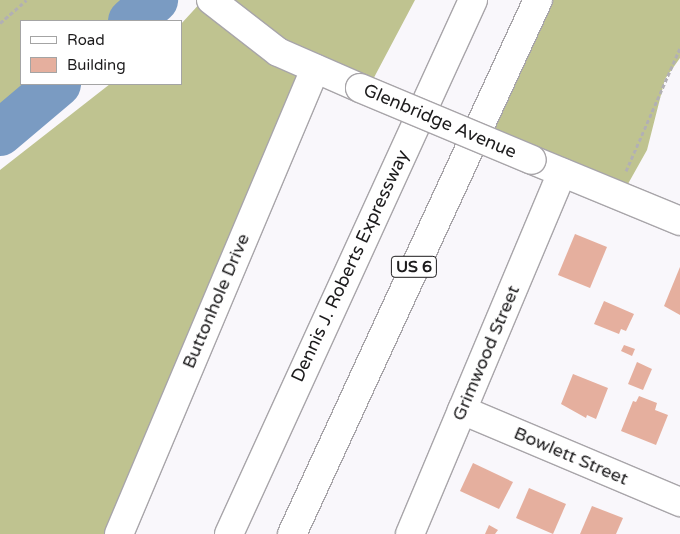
<!DOCTYPE html>
<html>
<head>
<meta charset="utf-8">
<style>
	body { margin:0 }
	#map { position:relative; width:680px; height:534px; overflow:hidden; background:#f9f7fb; font-family:"Varela Round",sans-serif }
	div>[style] { position:absolute }
	[style*='--x'] { left:calc(var(--x)*1px); top:calc(var(--y)*1px); width:calc(var(--w)*1px); rotate:calc(var(--a)*1deg) }
	.forest>* { inset:0; background:#bfc390 }
	.river>* { height:46px; margin:-23px; padding:0 23px; transform-origin:23px; border-radius:23px; background:#7a9bc2 }
	.building>* { inset:0; background:#e5af9e }
	.path>* { height:3px; margin-top:-1.5px; transform-origin:0; background:repeating-linear-gradient(90deg,#b2b0b3 0 4px,transparent 0 6.5px) }
	.roads { filter:drop-shadow(1px 0 #a8a5a9) drop-shadow(-1px 0 #a8a5a9) drop-shadow(0 1px #a8a5a9) drop-shadow(0 -1px #a8a5a9) }
	.minor>* { height:28px; margin:-14px; padding:0 14px; transform-origin:14px; border-radius:14px; background:#fff }
	.major>* { height:28px; margin:-14px; padding:0 14px; transform-origin:14px; border-radius:14px; background:#fff }
	.highway>* { height:28px; margin:-14px; padding:0 14px; transform-origin:14px; border-radius:14px; background:#fff }
	.bridges { filter:drop-shadow(1px 0 #a8a5a9) drop-shadow(-1px 0 #a8a5a9) drop-shadow(0 1px #a8a5a9) drop-shadow(0 -1px #a8a5a9) }
	.major-bridge>* { height:28px; margin:-14px; padding:0 14px; transform-origin:14px; border-radius:14px; background:#fff }
	span { translate:-50% -50%; white-space:nowrap; text-align:center; line-height:1.15; -webkit-text-stroke:4px #fff; paint-order:stroke }
	.shield-label span { padding:1px 4px; background:#fff; border:1px solid; border-radius:4px; -webkit-text-stroke-width:0 }
	.shield-label { font-size:16px; color:#1c1b1c; font-weight:700 }
	.street-label { font-size:18px; color:#1c1b1c }
	.legend { position:absolute; left:20px; top:20px; width:162px; height:65px; box-sizing:border-box; background:#fff; border:1px solid #a4a4a4; margin:0; padding:6px 9px; list-style:none; font-size:15px; color:#1c1b1c }
	.legend li { display:flex; align-items:center; gap:10px; height:25px }
	.legend b { width:25px; border:1px solid #a4a4a4 }
</style>
</head>
<body>
<div id="map">
	<div class="forest">
		<i style="clip-path:polygon(0 0,138px 0,122px 21px,21px 21px,21px 84px,41px 84px,0 120px)"></i>
		<i style="clip-path:polygon(203px 0,415px 0,369px 87px,327px 77px,128px 534px,0 534px,0 170px,110px 84px,181px 84px,181px 24px)"></i>
		<i style="clip-path:polygon(546px 0,680px 0,680px 58px,665px 79px,647px 150px,624px 191px,484px 140px)"></i>
	</div>
	<div class="river">
		<i style="--x:131;--y:21;--w:32;--a:-41"></i>
		<i style="--x:0;--y:133;--w:76;--a:-40.2"></i>
	</div>
	<div class="building">
		<i style="clip-path:polygon(575px 234px,607px 247px,590px 288px,558px 275px)"></i>
		<i style="clip-path:polygon(680px 267px,680px 315px,664px 306px)"></i>
		<i style="clip-path:polygon(604px 301px,634px 314px,626px 331px,621px 329px,619px 334px,594px 324px)"></i>
		<i style="clip-path:polygon(624px 345px,635px 349px,632px 356px,621px 351px)"></i>
		<i style="clip-path:polygon(637px 362px,652px 369px,643px 390px,628px 384px)"></i>
		<i style="clip-path:polygon(573px 374px,608px 388px,596px 419px,587px 415px,586px 418px,561px 404px)"></i>
		<i style="clip-path:polygon(639px 396px,657px 403px,655px 410px,668px 415px,656px 445px,621px 431px,633px 401px,636px 402px)"></i>
		<i style="clip-path:polygon(473px 463px,513px 482px,499px 509px,460px 491px)"></i>
		<i style="clip-path:polygon(529px 488px,566px 504px,553px 534px,516px 518px)"></i>
		<i style="clip-path:polygon(592px 506px,623px 518px,616px 534px,580px 534px)"></i>
		<i style="clip-path:polygon(489px 525px,498px 530px,495px 534px,485px 534px)"></i>
	</div>
	<div class="path">
		<i style="--x:0;--y:23;--w:35;--a:-41"></i>
		<i style="--x:626;--y:171;--w:134;--a:-66.3"></i>
	</div>
	<div class="roads">
		<div class="minor">
			<i style="--x:462;--y:410;--w:237;--a:22.9"></i>
			<i style="--x:119;--y:534;--w:505;--a:-67.14"></i>
			<i style="--x:410;--y:534;--w:392;--a:-67.2"></i>
		</div>
		<div class="major">
			<i style="--x:211;--y:0;--w:85;--a:37.8"></i>
			<i style="--x:278;--y:52;--w:90;--a:23.7"></i>
			<i style="--x:532;--y:160;--w:160;--a:22.4"></i>
		</div>
		<div class="highway">
			<i style="--x:229;--y:534;--w:587;--a:-65.44"></i>
			<i style="--x:292;--y:534;--w:588;--a:-65.27"></i>
		</div>
	</div>
	<div class="bridges">
		<div class="major-bridge">
			<i style="--x:360;--y:88;--w:186;--a:22.7"></i>
		</div>
	</div>
	<div class="shield-label">
		<span style="left:414px;top:267px">US 6</span>
	</div>
	<div class="street-label">
		<span style="left:440px;top:121px;rotate:23deg">Glenbridge Avenue</span>
		<span style="left:350px;top:266px;rotate:-65deg">Dennis J. Roberts Expressway</span>
		<span style="left:216px;top:301px;rotate:-67deg">Buttonhole Drive</span>
		<span style="left:486px;top:353px;rotate:-67deg">Grimwood Street</span>
		<span style="left:571px;top:456px;rotate:23deg">Bowlett Street</span>
	</div>
	<ul class="legend">
	<li><b style="height:6px;background:#fff"></b>Road</li>
	<li><b style="height:14px;background:#e5af9e"></b>Building</li>
	</ul>
</div>
</body>
</html>
